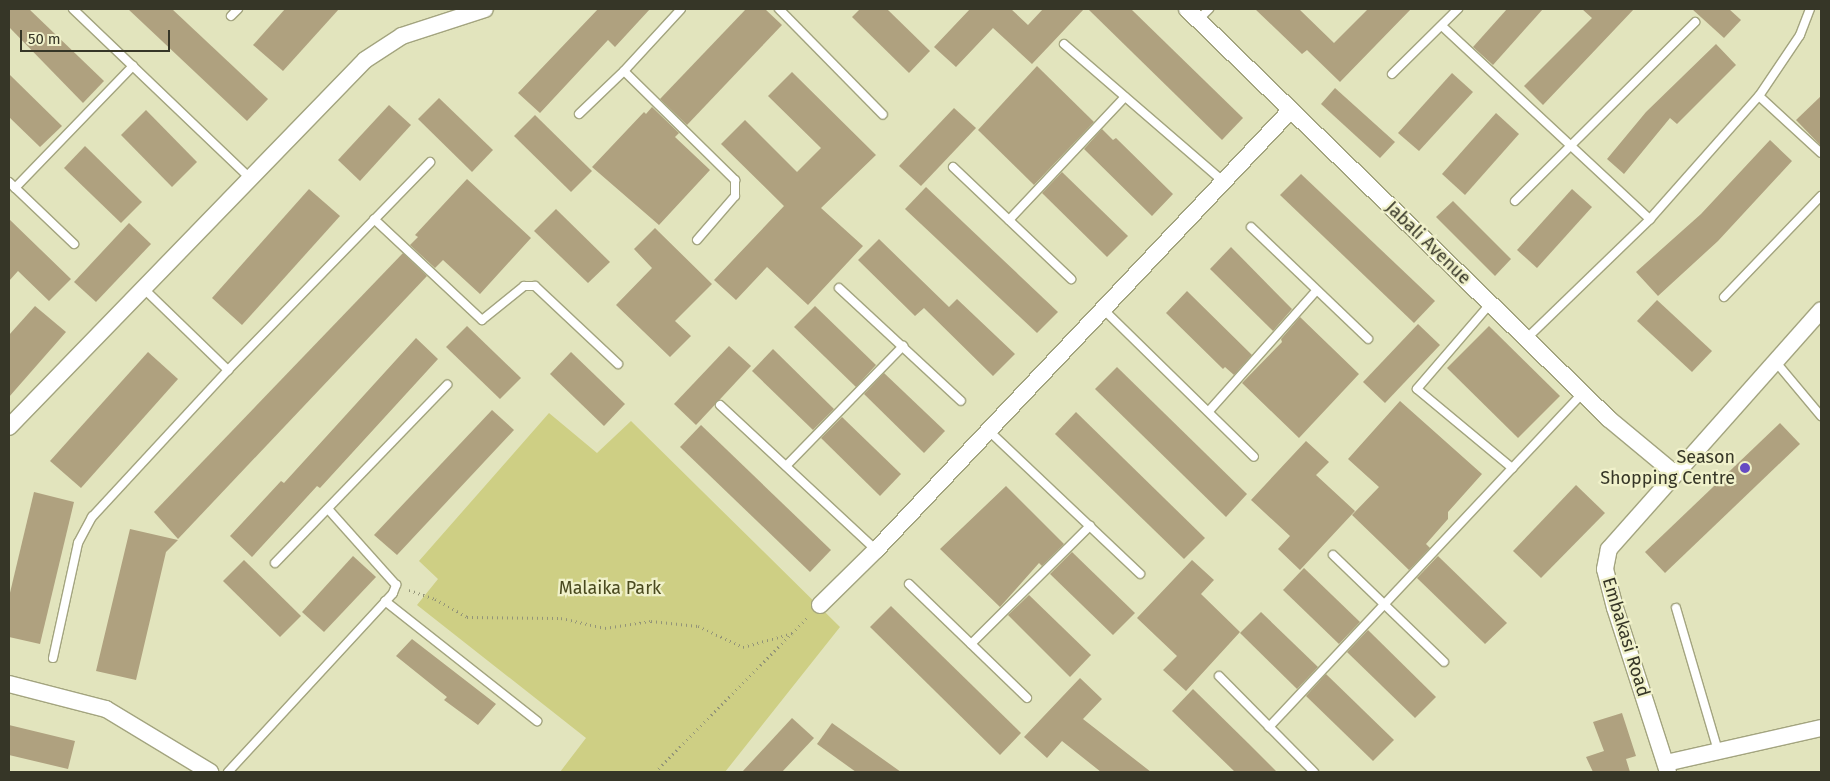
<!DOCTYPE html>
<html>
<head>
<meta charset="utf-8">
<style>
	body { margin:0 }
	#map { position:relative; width:1830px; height:781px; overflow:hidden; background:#e2e4bd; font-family:"Fira Sans",sans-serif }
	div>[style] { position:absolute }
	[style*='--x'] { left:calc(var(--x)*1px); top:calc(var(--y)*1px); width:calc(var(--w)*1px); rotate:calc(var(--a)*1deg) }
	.green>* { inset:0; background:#cecf84 }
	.building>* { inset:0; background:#afa17f }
	.path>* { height:3px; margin-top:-1.5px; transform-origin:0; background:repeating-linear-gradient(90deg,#939478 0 1px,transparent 0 5px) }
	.roads { filter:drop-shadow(1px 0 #a3a47f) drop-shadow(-1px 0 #a3a47f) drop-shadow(0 1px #a3a47f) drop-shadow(0 -1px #a3a47f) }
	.lane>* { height:8px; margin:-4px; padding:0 4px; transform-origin:4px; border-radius:4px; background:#fff }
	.street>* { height:16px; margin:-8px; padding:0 8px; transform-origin:8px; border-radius:8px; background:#fff }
	.dots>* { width:14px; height:14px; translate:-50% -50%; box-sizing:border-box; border:2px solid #f0f1ca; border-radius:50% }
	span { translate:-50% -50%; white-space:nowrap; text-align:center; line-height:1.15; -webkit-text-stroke:4.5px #f0f1ca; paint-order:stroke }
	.street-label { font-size:18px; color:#363627 }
	.poi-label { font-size:18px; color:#363627 }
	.right { translate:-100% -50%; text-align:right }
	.park-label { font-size:18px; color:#49491e }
	.frame { position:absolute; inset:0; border:10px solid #363627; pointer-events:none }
	.scale { position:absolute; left:20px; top:30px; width:150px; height:22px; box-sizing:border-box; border:2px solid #363627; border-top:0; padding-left:6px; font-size:15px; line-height:18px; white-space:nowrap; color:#363627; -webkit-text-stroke:4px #f0f1ca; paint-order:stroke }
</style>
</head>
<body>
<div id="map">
	<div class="green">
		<i style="clip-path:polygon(549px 413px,597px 453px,631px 421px,840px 627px,725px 772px,560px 772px,586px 738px,417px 605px,438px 579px,419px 561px)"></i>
	</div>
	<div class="building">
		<i style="clip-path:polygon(9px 9px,29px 9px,104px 81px,83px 103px,9px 27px)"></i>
		<i style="clip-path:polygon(128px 9px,172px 9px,268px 99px,247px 121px)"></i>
		<i style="clip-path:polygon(285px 9px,339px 9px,283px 71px,253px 45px)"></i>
		<i style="clip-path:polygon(598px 9px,650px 9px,615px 47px,608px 40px,540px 113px,518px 93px)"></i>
		<i style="clip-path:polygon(746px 9px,765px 9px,782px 25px,687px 125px,660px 99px)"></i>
		<i style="clip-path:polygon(860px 9px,887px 9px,930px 51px,909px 73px,852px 17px)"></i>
		<i style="clip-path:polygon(970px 9px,1011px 9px,1028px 25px,1043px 9px,1084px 9px,1032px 64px,993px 28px,956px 67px,934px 47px)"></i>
		<i style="clip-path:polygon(1088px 9px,1131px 9px,1243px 118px,1222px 140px)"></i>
		<i style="clip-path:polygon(1255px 9px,1299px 9px,1334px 43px,1368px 9px,1411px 9px,1340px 82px,1307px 50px,1302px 54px)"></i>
		<i style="clip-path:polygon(1507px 9px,1543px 9px,1493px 65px,1473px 47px)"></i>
		<i style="clip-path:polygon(1582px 9px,1634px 9px,1543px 105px,1524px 86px,1592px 18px)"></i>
		<i style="clip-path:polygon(1692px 9px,1729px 9px,1741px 20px,1724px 38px)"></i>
		<i style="clip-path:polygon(1716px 44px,1736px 65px,1677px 124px,1670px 118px,1624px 174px,1607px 159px,1646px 112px)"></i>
		<i style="clip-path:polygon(1037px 66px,1094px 122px,1034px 185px,978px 130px)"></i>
		<i style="clip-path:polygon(792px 72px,876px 155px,821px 208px,863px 246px,808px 305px,767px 267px,736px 300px,714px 280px,784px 206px,721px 144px,745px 120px,797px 172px,821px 148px,768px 96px)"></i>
		<i style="clip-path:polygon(1452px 73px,1473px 92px,1419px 151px,1398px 133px)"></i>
		<i style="clip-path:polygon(9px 74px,62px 126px,40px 147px,9px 117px)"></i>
		<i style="clip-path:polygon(1335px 88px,1395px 142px,1380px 158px,1321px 104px)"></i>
		<i style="clip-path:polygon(1821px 96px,1821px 146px,1796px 120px)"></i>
		<i style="clip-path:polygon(439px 98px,493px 150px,472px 172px,418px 119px)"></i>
		<i style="clip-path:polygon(389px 105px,411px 125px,360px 181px,338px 160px)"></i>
		<i style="clip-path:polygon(652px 107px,679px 133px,675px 137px,710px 170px,659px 225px,592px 167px,644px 112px,646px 114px)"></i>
		<i style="clip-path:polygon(954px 108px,976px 128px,921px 186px,899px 166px)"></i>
		<i style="clip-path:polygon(146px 110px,197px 162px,172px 187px,121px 135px)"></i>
		<i style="clip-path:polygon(1496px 113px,1519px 134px,1465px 195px,1442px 174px)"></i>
		<i style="clip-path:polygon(535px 115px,592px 171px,571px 192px,514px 136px)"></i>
		<i style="clip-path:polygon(1102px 129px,1113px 140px,1116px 138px,1173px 194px,1152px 216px,1084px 149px)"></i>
		<i style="clip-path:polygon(1770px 140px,1792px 161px,1718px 241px,1658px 296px,1636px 272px,1701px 214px)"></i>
		<i style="clip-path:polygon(85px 146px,142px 202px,121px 223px,64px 168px)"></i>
		<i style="clip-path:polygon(1062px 172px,1128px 236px,1107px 257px,1042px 193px)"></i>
		<i style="clip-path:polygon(1301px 174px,1435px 301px,1414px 323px,1280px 195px)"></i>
		<i style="clip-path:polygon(467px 179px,531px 238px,480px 294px,443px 260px,435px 268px,410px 245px,418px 237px,415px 235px)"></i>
		<i style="clip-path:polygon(926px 187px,1058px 312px,1037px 333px,905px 209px)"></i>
		<i style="clip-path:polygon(309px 189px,340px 216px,242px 325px,212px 298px)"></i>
		<i style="clip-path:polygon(1572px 189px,1592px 207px,1537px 268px,1517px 250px)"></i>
		<i style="clip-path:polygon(1453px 201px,1511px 259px,1495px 276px,1436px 217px)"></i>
		<i style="clip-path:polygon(556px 209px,610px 262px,588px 283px,534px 231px)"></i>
		<i style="clip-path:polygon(9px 219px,71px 279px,49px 301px,18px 271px,9px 281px)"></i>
		<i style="clip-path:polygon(129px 223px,151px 244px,96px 302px,74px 282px)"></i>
		<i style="clip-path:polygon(655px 228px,712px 284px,675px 321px,691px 336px,670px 357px,616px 305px,652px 268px,634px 249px)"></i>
		<i style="clip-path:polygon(879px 239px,949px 307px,957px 299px,1015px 354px,993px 376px,924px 308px,915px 316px,858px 260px)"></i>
		<i style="clip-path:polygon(1231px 247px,1292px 309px,1273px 331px,1210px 269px)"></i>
		<i style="clip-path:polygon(403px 253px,427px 276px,178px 539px,154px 512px)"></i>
		<i style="clip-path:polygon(1187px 291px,1252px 355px,1234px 375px,1225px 367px,1223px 369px,1166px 313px)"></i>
		<i style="clip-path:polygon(1657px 300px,1712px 351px,1692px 372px,1637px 321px)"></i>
		<i style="clip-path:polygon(35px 306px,66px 332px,9px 397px,9px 335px)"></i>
		<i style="clip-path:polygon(815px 306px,876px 365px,856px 387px,794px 327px)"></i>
		<i style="clip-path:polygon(1300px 317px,1359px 374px,1299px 438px,1242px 383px,1282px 342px,1281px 339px)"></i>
		<i style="clip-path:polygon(1418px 324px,1440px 345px,1385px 403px,1363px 382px)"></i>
		<i style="clip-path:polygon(467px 326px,521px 378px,500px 399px,446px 347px)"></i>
		<i style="clip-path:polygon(1489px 326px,1560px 396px,1518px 438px,1447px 368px)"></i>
		<i style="clip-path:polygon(416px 338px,438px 359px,320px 488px,317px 486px,252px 557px,230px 536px,281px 481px,284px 483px)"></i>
		<i style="clip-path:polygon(729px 346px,751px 366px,696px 425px,674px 404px)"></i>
		<i style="clip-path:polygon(773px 349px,834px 409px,813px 430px,752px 371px)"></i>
		<i style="clip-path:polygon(148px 352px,178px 379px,81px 488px,50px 461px)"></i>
		<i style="clip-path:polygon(571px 352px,625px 404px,604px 426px,550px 374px)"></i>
		<i style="clip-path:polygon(1117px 367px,1247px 494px,1226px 517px,1095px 389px)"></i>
		<i style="clip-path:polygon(884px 373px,945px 431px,924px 453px,864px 394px)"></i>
		<i style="clip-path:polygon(1400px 401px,1482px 474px,1448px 512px,1448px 519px,1426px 544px,1430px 548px,1409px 570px,1352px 515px,1379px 487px,1348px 459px)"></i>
		<i style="clip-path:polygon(492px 410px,514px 430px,397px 555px,374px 535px)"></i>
		<i style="clip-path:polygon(1076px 412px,1205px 538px,1184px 559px,1055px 434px)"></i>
		<i style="clip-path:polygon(842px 417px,901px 474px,880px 496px,821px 438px)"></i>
		<i style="clip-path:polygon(1780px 423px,1800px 444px,1665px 573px,1645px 552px)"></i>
		<i style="clip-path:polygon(701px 425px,831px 550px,810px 572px,680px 447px)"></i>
		<i style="clip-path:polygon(1306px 441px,1329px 462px,1316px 475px,1355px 511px,1300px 570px,1278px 549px,1290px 536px,1251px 500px)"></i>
		<i style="clip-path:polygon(1576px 485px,1605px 513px,1541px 578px,1513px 551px)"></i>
		<i style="clip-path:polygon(1006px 486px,1064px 544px,1042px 566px,1039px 563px,1000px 607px,940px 549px)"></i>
		<i style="clip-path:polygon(34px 492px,74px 502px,40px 644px,9px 637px,9px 597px)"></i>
		<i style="clip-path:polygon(130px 529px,178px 540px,166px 552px,136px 680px,96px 671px)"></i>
		<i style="clip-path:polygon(1072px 552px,1135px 613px,1113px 635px,1050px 574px)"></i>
		<i style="clip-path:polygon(353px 556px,376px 577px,324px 632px,302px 612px)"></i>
		<i style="clip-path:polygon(1438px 556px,1507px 623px,1485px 644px,1417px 578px)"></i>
		<i style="clip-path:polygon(244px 560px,301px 616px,280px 637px,223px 581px)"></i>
		<i style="clip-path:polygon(1192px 560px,1214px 580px,1201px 594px,1240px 632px,1186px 691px,1163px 670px,1177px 656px,1137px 618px)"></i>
		<i style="clip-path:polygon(1304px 568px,1360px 622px,1339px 644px,1283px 590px)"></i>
		<i style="clip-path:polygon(1029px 595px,1091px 655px,1070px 677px,1008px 615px)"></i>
		<i style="clip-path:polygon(891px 606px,1021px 733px,1000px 755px,870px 627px)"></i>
		<i style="clip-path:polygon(1261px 612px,1318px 667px,1297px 689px,1240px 633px)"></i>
		<i style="clip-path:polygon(1368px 630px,1436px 697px,1415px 718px,1347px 652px)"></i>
		<i style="clip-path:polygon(412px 639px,496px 704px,478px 725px,444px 700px,447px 697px,396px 656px)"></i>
		<i style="clip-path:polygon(1326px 674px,1394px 740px,1373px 761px,1306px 696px)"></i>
		<i style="clip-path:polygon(1080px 678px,1102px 699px,1083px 719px,1151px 772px,1101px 772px,1062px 741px,1047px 758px,1024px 737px)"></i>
		<i style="clip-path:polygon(1193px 689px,1250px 745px,1277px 772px,1235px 772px,1172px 711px)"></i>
		<i style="clip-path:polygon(1622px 713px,1636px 756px,1626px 759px,1630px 772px,1593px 772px,1586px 757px,1604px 751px,1593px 722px)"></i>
		<i style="clip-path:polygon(792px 718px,814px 738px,782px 772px,742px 772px)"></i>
		<i style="clip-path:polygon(832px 723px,901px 772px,856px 772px,817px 744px)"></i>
		<i style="clip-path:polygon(9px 725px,75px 741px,68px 769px,9px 755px)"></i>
	</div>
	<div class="path">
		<i style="--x:409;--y:590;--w:28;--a:19"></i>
		<i style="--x:435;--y:599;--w:37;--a:29"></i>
		<i style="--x:467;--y:617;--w:94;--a:0.6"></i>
		<i style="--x:561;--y:618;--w:45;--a:12.8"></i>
		<i style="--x:605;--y:628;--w:47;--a:-8.7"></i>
		<i style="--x:651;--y:621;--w:47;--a:6.1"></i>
		<i style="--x:698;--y:626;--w:50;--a:25"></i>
		<i style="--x:743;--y:647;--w:52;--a:-15.6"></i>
		<i style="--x:655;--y:772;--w:219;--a:-45.4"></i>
	</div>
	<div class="roads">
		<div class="lane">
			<i style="--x:73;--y:9;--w:243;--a:43.7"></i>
			<i style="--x:779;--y:9;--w:148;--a:45.5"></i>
			<i style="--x:231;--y:16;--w:10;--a:-45"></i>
			<i style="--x:1198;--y:20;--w:16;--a:-45"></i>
			<i style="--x:1442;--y:26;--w:284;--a:42.9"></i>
			<i style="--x:1064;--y:44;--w:211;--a:40.8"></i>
			<i style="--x:624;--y:71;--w:156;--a:44.5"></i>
			<i style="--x:735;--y:180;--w:16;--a:90"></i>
			<i style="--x:735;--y:196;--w:58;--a:130.8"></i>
			<i style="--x:1392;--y:74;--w:93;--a:-44.6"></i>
			<i style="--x:1759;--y:96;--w:84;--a:42.6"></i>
			<i style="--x:579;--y:114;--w:62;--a:-43.7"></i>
			<i style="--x:624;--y:71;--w:84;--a:-47.4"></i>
			<i style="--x:953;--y:167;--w:163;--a:43.5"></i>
			<i style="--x:9;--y:182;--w:90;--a:43.6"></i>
			<i style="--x:15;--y:188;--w:170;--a:-46"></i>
			<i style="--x:1515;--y:201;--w:254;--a:-44.8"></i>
			<i style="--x:374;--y:219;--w:148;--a:43.1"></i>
			<i style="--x:482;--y:320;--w:54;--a:-39"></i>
			<i style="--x:524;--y:286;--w:11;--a:0"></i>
			<i style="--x:535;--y:286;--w:114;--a:43.2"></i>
			<i style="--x:1009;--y:220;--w:169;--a:-46.7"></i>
			<i style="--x:1251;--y:227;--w:162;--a:43.7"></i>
			<i style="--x:839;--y:288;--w:166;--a:42.8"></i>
			<i style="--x:144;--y:289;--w:117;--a:44"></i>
			<i style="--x:1724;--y:297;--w:140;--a:-46.2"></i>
			<i style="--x:1490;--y:304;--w:112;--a:130.7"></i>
			<i style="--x:1417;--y:389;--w:124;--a:39.7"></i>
			<i style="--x:1103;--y:309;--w:211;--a:44.4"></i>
			<i style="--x:1528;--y:337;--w:170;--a:-44"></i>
			<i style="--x:1650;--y:219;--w:164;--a:-48.5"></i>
			<i style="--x:1759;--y:96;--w:73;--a:-56.1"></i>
			<i style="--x:1800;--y:35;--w:28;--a:-69"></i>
			<i style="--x:1775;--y:361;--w:72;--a:50.1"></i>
			<i style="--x:720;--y:405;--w:213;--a:42.9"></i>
			<i style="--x:1209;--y:411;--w:161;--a:-48.3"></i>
			<i style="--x:989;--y:431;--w:208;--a:43.4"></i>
			<i style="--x:786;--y:466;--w:168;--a:-45.7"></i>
			<i style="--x:1333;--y:555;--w:154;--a:43.9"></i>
			<i style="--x:275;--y:563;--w:248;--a:-46"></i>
			<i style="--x:909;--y:584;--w:164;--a:44"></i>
			<i style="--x:385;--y:601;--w:194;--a:38.3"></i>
			<i style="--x:1676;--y:608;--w:149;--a:73.6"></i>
			<i style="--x:971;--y:644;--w:168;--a:-44.8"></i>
			<i style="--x:53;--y:658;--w:118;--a:-77.7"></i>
			<i style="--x:78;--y:543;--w:30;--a:-62"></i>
			<i style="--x:92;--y:517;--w:200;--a:-47.2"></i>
			<i style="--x:228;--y:370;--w:290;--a:-45.8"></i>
			<i style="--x:1219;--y:676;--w:135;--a:45.3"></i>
			<i style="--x:1269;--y:727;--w:458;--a:-46.8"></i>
			<i style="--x:228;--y:772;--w:243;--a:-47.3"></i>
			<i style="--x:393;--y:593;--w:9;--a:-69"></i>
			<i style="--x:396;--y:585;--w:102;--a:-131.8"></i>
		</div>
		<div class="street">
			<i style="--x:1187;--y:9;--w:588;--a:44.17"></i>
			<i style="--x:1609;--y:419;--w:85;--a:39.7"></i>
			<i style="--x:9;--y:427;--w:511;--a:-45.87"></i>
			<i style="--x:365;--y:60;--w:44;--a:-33"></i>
			<i style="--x:402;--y:36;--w:87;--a:-18"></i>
			<i style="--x:820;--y:605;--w:78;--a:-44.5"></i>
			<i style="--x:876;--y:550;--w:603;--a:-46.68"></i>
			<i style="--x:9;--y:684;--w:100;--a:14.5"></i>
			<i style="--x:106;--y:709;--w:122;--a:31.2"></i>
			<i style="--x:1666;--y:763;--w:159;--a:-12.7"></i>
			<i style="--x:1668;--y:772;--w:172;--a:-107.9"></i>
			<i style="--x:1615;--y:608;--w:40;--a:-104.4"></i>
			<i style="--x:1605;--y:569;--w:20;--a:-79"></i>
			<i style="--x:1609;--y:549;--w:319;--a:-48.4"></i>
		</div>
	</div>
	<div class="dots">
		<i style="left:1745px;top:468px;background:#654ac3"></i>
	</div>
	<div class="street-label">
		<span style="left:1428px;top:243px;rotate:44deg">Jabali Avenue</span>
		<span style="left:1626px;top:637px;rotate:73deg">Embakasi Road</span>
	</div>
	<div class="poi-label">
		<span class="right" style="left:1735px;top:468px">Season<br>Shopping Centre</span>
	</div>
	<div class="park-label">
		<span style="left:610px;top:588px">Malaika Park</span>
	</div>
	<div class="frame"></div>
	<div class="scale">50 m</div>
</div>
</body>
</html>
